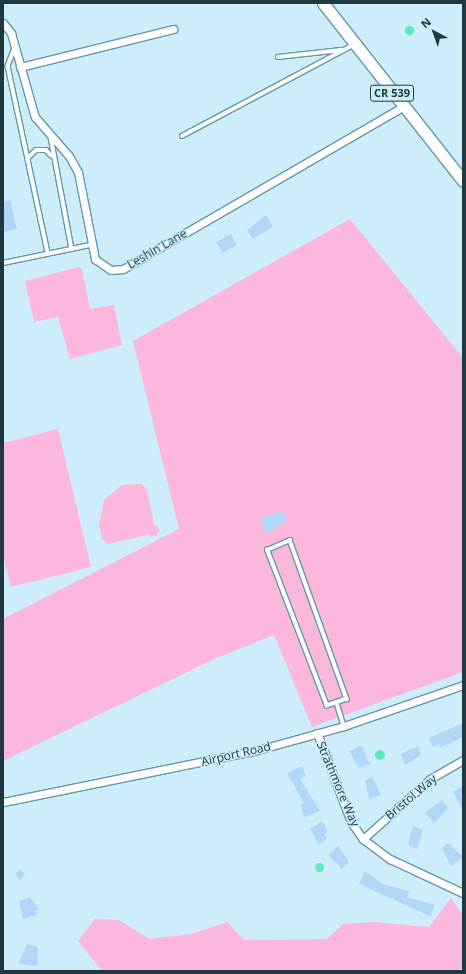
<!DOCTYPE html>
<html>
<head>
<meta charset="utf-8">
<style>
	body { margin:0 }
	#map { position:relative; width:466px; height:974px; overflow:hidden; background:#ceedfa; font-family:"Open Sans",sans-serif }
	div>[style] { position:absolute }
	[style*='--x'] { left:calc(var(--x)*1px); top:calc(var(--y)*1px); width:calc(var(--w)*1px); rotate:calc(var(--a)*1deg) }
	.green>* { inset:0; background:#fbb8dc }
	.water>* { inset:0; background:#5becb7 }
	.round { border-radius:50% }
	.building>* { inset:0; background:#b0d6f8 }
	.roads { filter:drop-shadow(1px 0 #6497ac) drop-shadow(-1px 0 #6497ac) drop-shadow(0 1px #6497ac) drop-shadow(0 -1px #6497ac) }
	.lane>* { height:3.5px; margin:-1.75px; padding:0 1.75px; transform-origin:1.75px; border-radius:1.75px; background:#fff }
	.street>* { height:7px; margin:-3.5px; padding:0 3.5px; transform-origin:3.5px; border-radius:3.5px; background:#fff }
	.primary>* { height:11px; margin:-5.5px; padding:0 5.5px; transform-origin:5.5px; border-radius:5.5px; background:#fff }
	span { translate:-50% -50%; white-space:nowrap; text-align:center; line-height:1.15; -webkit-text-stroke:3px #ceedfa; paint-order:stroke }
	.shield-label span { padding:1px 3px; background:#ceedfa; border:1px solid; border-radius:3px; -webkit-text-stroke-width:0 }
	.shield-label { font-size:11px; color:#223840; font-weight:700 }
	.street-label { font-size:12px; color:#223840 }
	.frame { position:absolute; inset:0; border:4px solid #223840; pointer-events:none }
	.north { position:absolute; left:414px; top:12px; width:40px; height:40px; -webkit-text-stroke:3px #ceedfa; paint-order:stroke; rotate:319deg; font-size:11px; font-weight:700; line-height:16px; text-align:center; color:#223840 }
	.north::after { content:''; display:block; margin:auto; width:14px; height:18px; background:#223840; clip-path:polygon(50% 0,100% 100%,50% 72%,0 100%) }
</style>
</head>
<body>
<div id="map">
	<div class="green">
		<i style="clip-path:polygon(350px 219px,463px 358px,463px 672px,312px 727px,274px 635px,212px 660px,3px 761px,3px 619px,179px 529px,133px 341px)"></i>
		<i style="clip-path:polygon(79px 267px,82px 269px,90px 309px,114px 305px,122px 345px,70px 359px,58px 317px,34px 322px,25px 281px)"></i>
		<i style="clip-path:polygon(58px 429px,91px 567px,11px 587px,3px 554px,3px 443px)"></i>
		<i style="clip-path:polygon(142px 484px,147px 490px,154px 524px,160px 530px,155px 537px,147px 535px,108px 544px,102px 539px,99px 525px,104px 500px,122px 485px)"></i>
		<i style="clip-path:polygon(451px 898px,463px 916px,463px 968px,454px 971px,102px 971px,78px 941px,95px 919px,119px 920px,149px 939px,191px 934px,227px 922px,244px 940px,327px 939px,343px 924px,372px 922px,429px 927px)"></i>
	</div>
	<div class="water">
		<i class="round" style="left:404.5px;top:25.5px;width:9px;height:9px"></i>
		<i class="round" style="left:375px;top:750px;width:10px;height:10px"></i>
		<i class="round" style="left:314.5px;top:862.5px;width:9px;height:9px"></i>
	</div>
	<div class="building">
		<i style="clip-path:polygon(10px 200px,17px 229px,3px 232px,3px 202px)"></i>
		<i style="clip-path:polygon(266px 215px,273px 227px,253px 239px,247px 230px)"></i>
		<i style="clip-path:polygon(231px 234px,237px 245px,223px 253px,216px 242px)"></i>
		<i style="clip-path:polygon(282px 511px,287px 522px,266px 533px,260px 519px)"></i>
		<i style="clip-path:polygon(463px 723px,463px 737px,440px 748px,439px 744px,433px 747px,429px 738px)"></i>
		<i style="clip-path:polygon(362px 746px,370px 764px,359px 768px,349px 751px)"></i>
		<i style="clip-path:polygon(418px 746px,421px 755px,405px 765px,401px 754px)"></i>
		<i style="clip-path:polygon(302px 766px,306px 776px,300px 779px,320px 811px,305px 817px,300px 805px,304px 803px,287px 773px)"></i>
		<i style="clip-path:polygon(372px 777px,381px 795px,369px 800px,365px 780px)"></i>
		<i style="clip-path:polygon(463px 786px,463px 810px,453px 792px)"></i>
		<i style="clip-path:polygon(442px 800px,448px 808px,434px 823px,425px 813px)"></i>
		<i style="clip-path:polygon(322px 821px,328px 832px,324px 834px,327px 839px,319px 845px,310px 829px)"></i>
		<i style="clip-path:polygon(413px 826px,423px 830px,417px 849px,408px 845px)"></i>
		<i style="clip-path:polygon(448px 843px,463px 857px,451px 866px,442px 848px)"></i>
		<i style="clip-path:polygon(338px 846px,349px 862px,342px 869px,329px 855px)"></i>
		<i style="clip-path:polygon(20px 869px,25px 874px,20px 880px,15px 875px)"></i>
		<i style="clip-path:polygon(365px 871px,382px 884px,410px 891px,407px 897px,435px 905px,430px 916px,359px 884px)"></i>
		<i style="clip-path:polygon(30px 897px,39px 909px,35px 911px,37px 914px,23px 919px,19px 901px)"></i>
		<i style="clip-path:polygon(27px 944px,38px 947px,37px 966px,18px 964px)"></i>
	</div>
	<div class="roads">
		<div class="lane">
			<i style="--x:15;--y:48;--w:19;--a:111"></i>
			<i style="--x:8;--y:66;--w:191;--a:77.9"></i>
			<i style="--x:278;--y:57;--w:63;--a:-6.3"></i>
			<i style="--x:182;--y:136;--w:194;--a:-28"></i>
			<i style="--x:51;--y:137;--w:114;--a:79.4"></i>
			<i style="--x:28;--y:158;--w:11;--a:-45"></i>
			<i style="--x:36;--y:150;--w:10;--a:0"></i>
			<i style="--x:46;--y:150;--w:8;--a:45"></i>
			<i style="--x:3;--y:263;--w:90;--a:-11.6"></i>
			<i style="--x:290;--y:540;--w:169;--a:70.3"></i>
			<i style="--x:347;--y:699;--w:21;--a:161"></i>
			<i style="--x:327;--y:706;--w:167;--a:-111"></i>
			<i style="--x:267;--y:550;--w:25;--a:-23"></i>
			<i style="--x:337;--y:703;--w:24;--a:73"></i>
		</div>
		<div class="street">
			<i style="--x:3;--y:23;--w:13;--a:51"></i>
			<i style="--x:11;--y:33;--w:87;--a:74.1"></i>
			<i style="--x:35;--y:117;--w:52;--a:48.9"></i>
			<i style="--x:69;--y:156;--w:18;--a:61"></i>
			<i style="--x:78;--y:172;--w:89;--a:78.9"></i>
			<i style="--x:95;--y:259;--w:19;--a:35"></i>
			<i style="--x:111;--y:270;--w:12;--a:-5"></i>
			<i style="--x:123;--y:269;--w:323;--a:-30.1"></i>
			<i style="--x:20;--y:67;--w:158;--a:-13.9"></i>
			<i style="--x:317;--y:733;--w:95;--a:69.1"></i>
			<i style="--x:351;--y:822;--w:21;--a:55"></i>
			<i style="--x:363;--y:839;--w:34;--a:37"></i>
			<i style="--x:390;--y:859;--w:81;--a:25"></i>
			<i style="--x:3;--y:802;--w:256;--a:-11.5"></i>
			<i style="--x:254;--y:751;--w:93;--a:-15.5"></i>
			<i style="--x:344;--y:726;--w:126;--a:-19"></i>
			<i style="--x:363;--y:839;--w:90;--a:-41.8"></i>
			<i style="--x:430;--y:779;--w:38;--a:-30"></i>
		</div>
		<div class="primary">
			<i style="--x:323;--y:3;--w:226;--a:51.8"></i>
		</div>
	</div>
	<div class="shield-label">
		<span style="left:392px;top:93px">CR 539</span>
	</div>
	<div class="street-label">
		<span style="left:157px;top:249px;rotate:-30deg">Leshin Lane</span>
		<span style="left:236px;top:754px;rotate:-13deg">Airport Road</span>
		<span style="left:338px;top:784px;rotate:67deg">Strathmore Way</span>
		<span style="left:411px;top:797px;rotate:-40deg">Bristol Way</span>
	</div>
	<div class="frame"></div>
	<div class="north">N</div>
</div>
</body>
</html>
